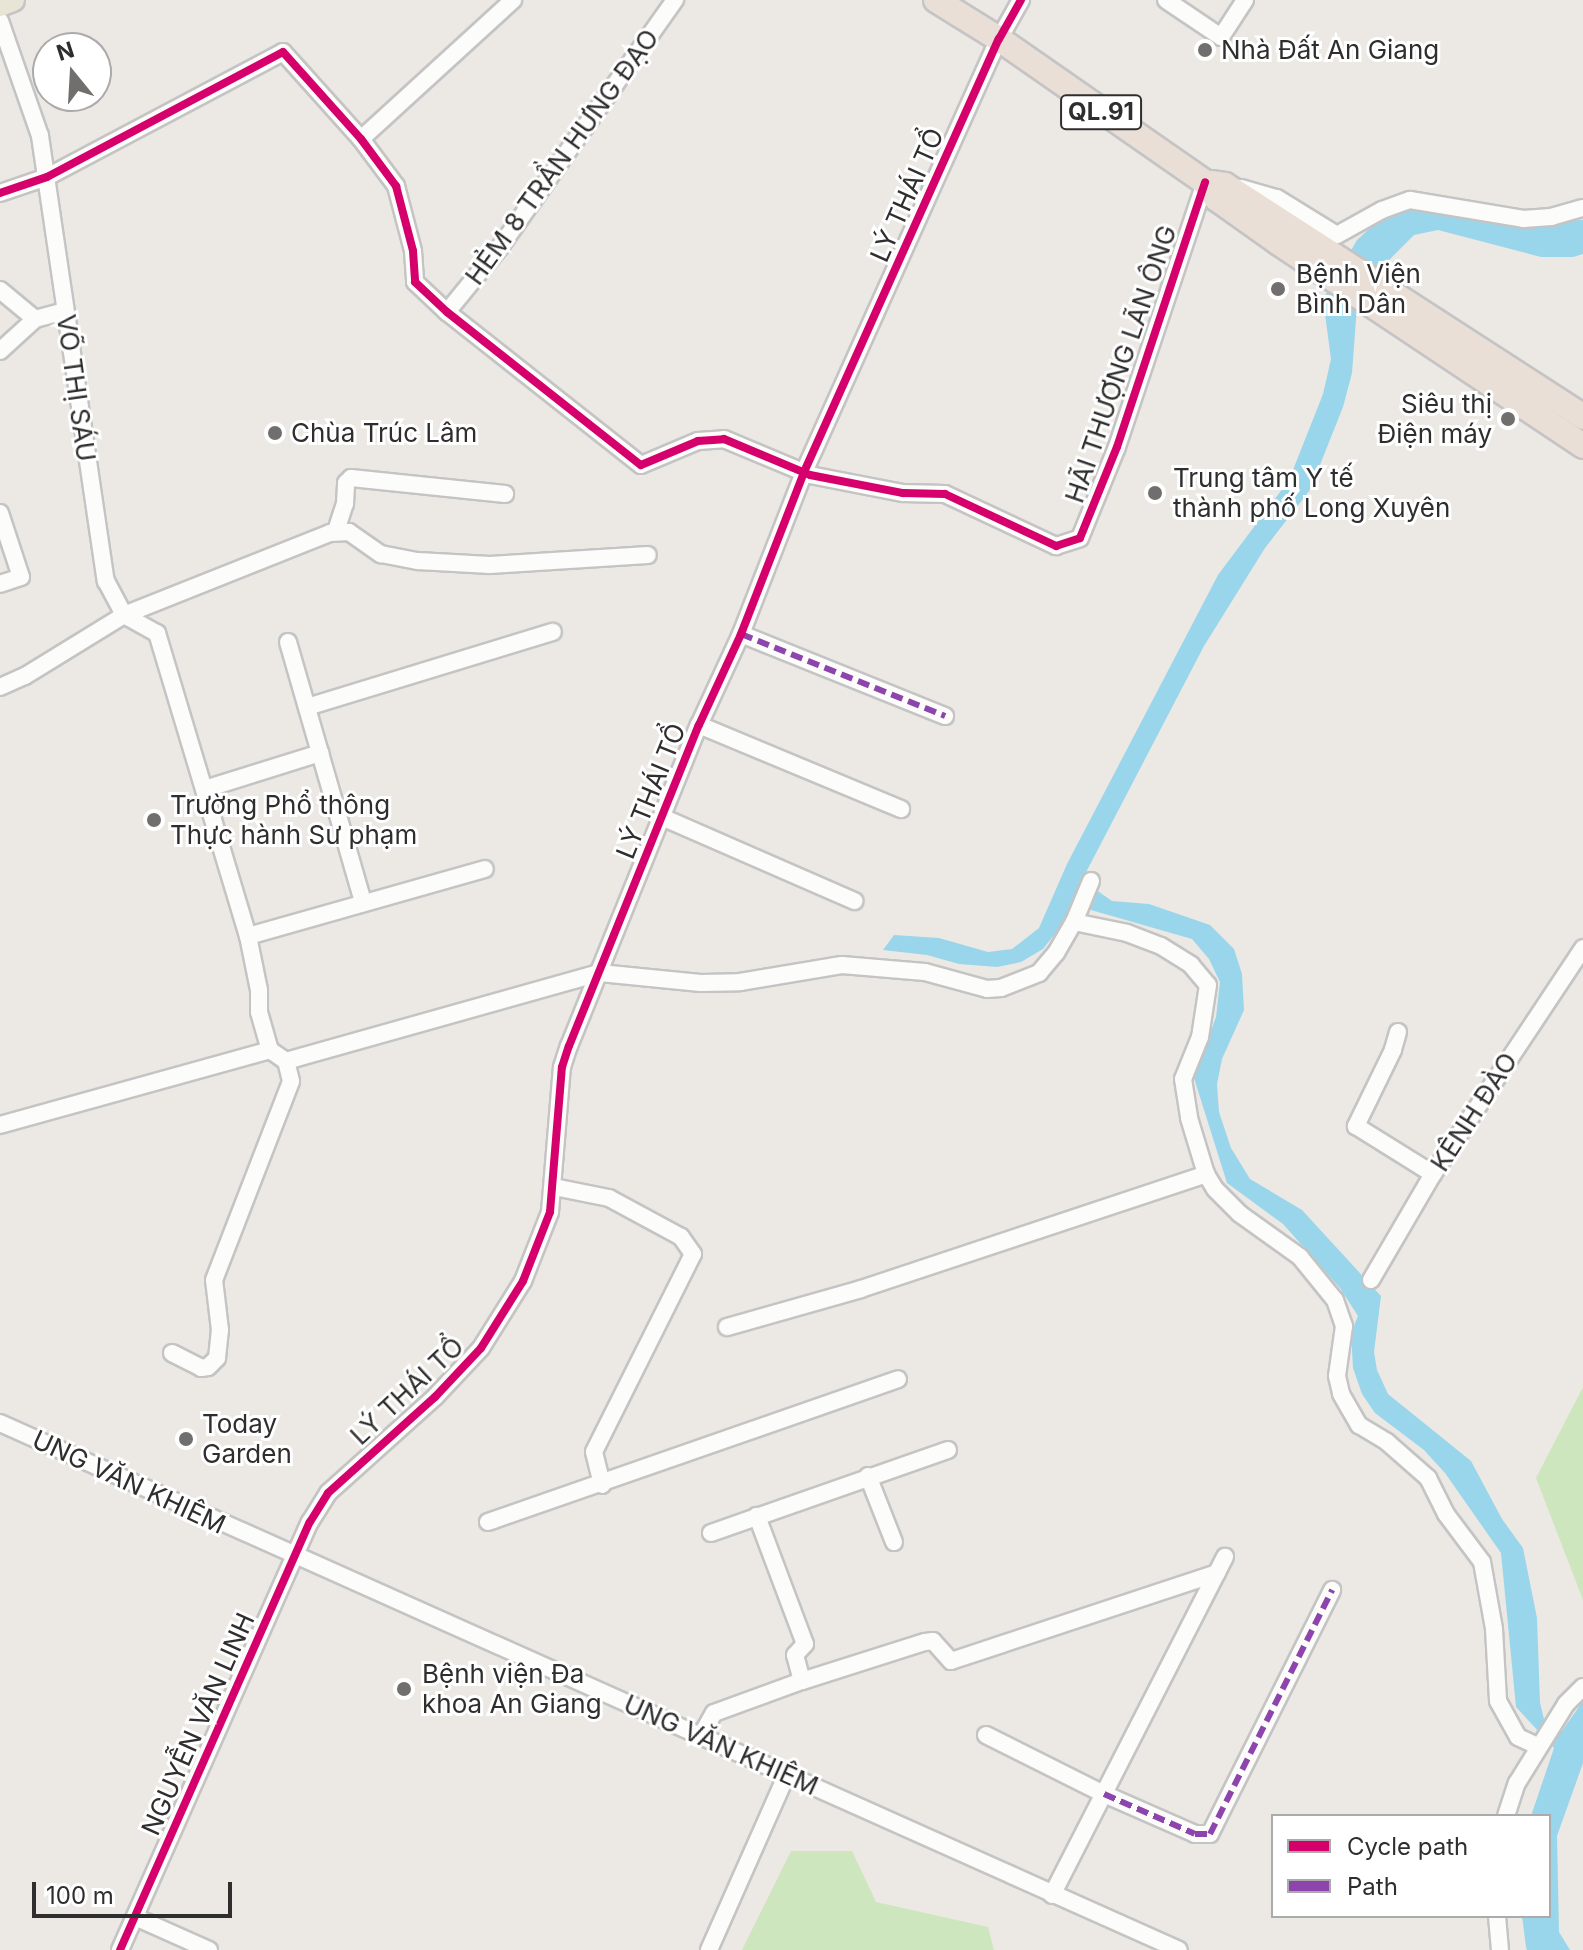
<!DOCTYPE html>
<html>
<head>
<meta charset="utf-8">
<style>
	body { margin:0 }
	#map { position:relative; width:1583px; height:1950px; overflow:hidden; background:#ece8e4; font-family:Inter,sans-serif }
	div>[style] { position:absolute }
	[style*='--x'] { left:calc(var(--x)*1px); top:calc(var(--y)*1px); width:calc(var(--w)*1px); rotate:calc(var(--a)*1deg) }
	.green>* { inset:0; background:#cee6be }
	.water>* { inset:0; background:#99d6ec }
	.roads { filter:drop-shadow(2px 0 #c5c4c5) drop-shadow(-2px 0 #c5c4c5) drop-shadow(0 2px #c5c4c5) drop-shadow(0 -2px #c5c4c5) }
	.minor>* { height:16px; margin:-8px; padding:0 8px; transform-origin:8px; border-radius:8px; background:#fcfcfb }
	.major>* { height:22px; margin:-11px; padding:0 11px; transform-origin:11px; border-radius:11px; background:#e8e4d6 }
	.highway>* { height:24px; margin:-12px; padding:0 12px; transform-origin:12px; border-radius:12px; background:#eadfd6 }
	.quiet>* { height:6px; margin-top:-3px; transform-origin:0; background:repeating-linear-gradient(90deg,#8e44ad 0 12px,transparent 0 18px) }
	.cycleway>* { height:8px; margin:-4px; padding:0 4px; transform-origin:4px; border-radius:4px; background:#d6006c }
	.dots>* { width:22px; height:22px; translate:-50% -50%; box-sizing:border-box; border:4px solid #fff; border-radius:50% }
	span { translate:-50% -50%; white-space:nowrap; text-align:center; line-height:1.15; -webkit-text-stroke:6px #fff; paint-order:stroke }
	.shield-label span { padding:2px 6px; background:#fff; border:2px solid; border-radius:6px; -webkit-text-stroke-width:0 }
	.shield-label { font-size:24px; color:#2e2e2e; font-weight:700 }
	.poi-label { font-size:26px; color:#2e2e2e }
	.left { translate:0 -50%; text-align:left }
	.right { translate:-100% -50%; text-align:right }
	.street-label { font-size:26px; color:#2e2e2e }
	.legend { position:absolute; left:1271px; top:1814px; width:280px; height:104px; box-sizing:border-box; background:#fff; border:2px solid #ababab; margin:0; padding:10px 14px; list-style:none; font-size:24px; color:#2e2e2e }
	.legend li { display:flex; align-items:center; gap:16px; height:40px }
	.legend b { width:40px; border:2px solid #ababab }
	.north { position:absolute; left:32px; top:32px; width:80px; height:80px; box-sizing:border-box; background:#fff; border:2px solid #ababab; border-radius:50%; rotate:342deg; font-size:22px; font-weight:700; line-height:32px; text-align:center; color:#2e2e2e }
	.north::after { content:''; display:block; margin:auto; width:28px; height:36px; background:#706f6e; clip-path:polygon(50% 0,100% 100%,50% 72%,0 100%) }
	.scale { position:absolute; left:32px; top:1882px; width:200px; height:36px; box-sizing:border-box; border:4px solid #2e2e2e; border-top:0; padding-left:10px; font-size:24px; line-height:28px; white-space:nowrap; color:#2e2e2e; -webkit-text-stroke:6px #fff; paint-order:stroke }
</style>
</head>
<body>
<div id="map">
	<div class="green">
		<i style="clip-path:polygon(1583px 1387px,1583px 1600px,1536px 1478px)"></i>
		<i style="clip-path:polygon(791px 1851px,852px 1851px,876px 1902px,988px 1927px,994px 1950px,742px 1950px)"></i>
	</div>
	<div class="water">
		<i style="clip-path:polygon(1407px 208px,1433px 208px,1548px 221px,1583px 220px,1583px 254px,1573px 257px,1541px 257px,1438px 230px,1414px 235px,1390px 259px,1357px 306px,1352px 373px,1343px 407px,1310px 490px,1265px 548px,1204px 646px,1082px 880px,1112px 901px,1149px 904px,1210px 925px,1234px 949px,1242px 974px,1244px 1010px,1222px 1059px,1217px 1084px,1219px 1112px,1231px 1148px,1250px 1179px,1302px 1210px,1381px 1296px,1374px 1352px,1377px 1370px,1388px 1394px,1471px 1461px,1502px 1519px,1523px 1548px,1537px 1618px,1540px 1703px,1545px 1723px,1562px 1731px,1583px 1701px,1583px 1763px,1557px 1836px,1559px 1932px,1570px 1950px,1527px 1950px,1526px 1947px,1522px 1916px,1549px 1916px,1549px 1816px,1531px 1816px,1554px 1748px,1516px 1707px,1501px 1553px,1445px 1473px,1424px 1450px,1375px 1413px,1362px 1394px,1353px 1368px,1351px 1333px,1358px 1316px,1340px 1288px,1283px 1224px,1227px 1183px,1194px 1078px,1216px 1017px,1220px 982px,1209px 959px,1192px 939px,1077px 906px,1043px 949px,1021px 962px,997px 967px,959px 964px,927px 955px,883px 950px,894px 935px,939px 938px,988px 952px,1012px 949px,1039px 928px,1067px 864px,1218px 575px,1289px 480px,1323px 394px,1331px 359px,1323px 299px,1357px 240px,1380px 219px)"></i>
	</div>
	<div class="roads">
		<div class="minor">
			<i style="--x:1166;--y:0;--w:66;--a:33.9"></i>
			<i style="--x:1221;--y:37;--w:44;--a:-57"></i>
			<i style="--x:0;--y:21;--w:122;--a:70.8"></i>
			<i style="--x:40;--y:136;--w:450;--a:81.6"></i>
			<i style="--x:106;--y:581;--w:38;--a:62"></i>
			<i style="--x:361;--y:139;--w:206;--a:-42.4"></i>
			<i style="--x:1241;--y:188;--w:37;--a:16"></i>
			<i style="--x:1277;--y:198;--w:70;--a:31.7"></i>
			<i style="--x:1337;--y:235;--w:51;--a:-29.1"></i>
			<i style="--x:1382;--y:210;--w:30;--a:-20"></i>
			<i style="--x:1410;--y:200;--w:115;--a:9.5"></i>
			<i style="--x:1523;--y:219;--w:28;--a:-4"></i>
			<i style="--x:1551;--y:217;--w:33;--a:-16"></i>
			<i style="--x:0;--y:193;--w:50;--a:-18.8"></i>
			<i style="--x:47;--y:177;--w:267;--a:-27.9"></i>
			<i style="--x:283;--y:52;--w:117;--a:48.1"></i>
			<i style="--x:361;--y:139;--w:59;--a:53.3"></i>
			<i style="--x:396;--y:186;--w:67;--a:75.3"></i>
			<i style="--x:413;--y:251;--w:31;--a:86"></i>
			<i style="--x:415;--y:282;--w:44;--a:43.2"></i>
			<i style="--x:447;--y:312;--w:247;--a:38.3"></i>
			<i style="--x:641;--y:465;--w:62;--a:-22.8"></i>
			<i style="--x:698;--y:441;--w:26;--a:-4"></i>
			<i style="--x:724;--y:439;--w:93;--a:22.7"></i>
			<i style="--x:810;--y:475;--w:95;--a:11"></i>
			<i style="--x:903;--y:493;--w:42;--a:1.4"></i>
			<i style="--x:945;--y:494;--w:123;--a:25.1"></i>
			<i style="--x:1056;--y:546;--w:25;--a:-18"></i>
			<i style="--x:1080;--y:538;--w:98;--a:-67.9"></i>
			<i style="--x:1117;--y:447;--w:279;--a:-71.6"></i>
			<i style="--x:0;--y:290;--w:45;--a:39.6"></i>
			<i style="--x:447;--y:312;--w:84;--a:-50.8"></i>
			<i style="--x:500;--y:247;--w:303;--a:-54.7"></i>
			<i style="--x:0;--y:351;--w:47;--a:-42.4"></i>
			<i style="--x:35;--y:319;--w:31;--a:-15"></i>
			<i style="--x:0;--y:513;--w:67;--a:71.8"></i>
			<i style="--x:21;--y:577;--w:22;--a:162"></i>
			<i style="--x:336;--y:531;--w:28;--a:-72"></i>
			<i style="--x:345;--y:504;--w:21;--a:-87"></i>
			<i style="--x:346;--y:483;--w:7;--a:-45"></i>
			<i style="--x:351;--y:478;--w:155;--a:5.9"></i>
			<i style="--x:124;--y:615;--w:38;--a:29"></i>
			<i style="--x:157;--y:633;--w:316;--a:73.3"></i>
			<i style="--x:248;--y:936;--w:55;--a:78.5"></i>
			<i style="--x:259;--y:990;--w:22;--a:90"></i>
			<i style="--x:259;--y:1012;--w:40;--a:74"></i>
			<i style="--x:270;--y:1050;--w:19;--a:35"></i>
			<i style="--x:286;--y:1061;--w:326;--a:-15.7"></i>
			<i style="--x:600;--y:973;--w:101;--a:5.7"></i>
			<i style="--x:701;--y:983;--w:39;--a:-1"></i>
			<i style="--x:740;--y:982;--w:103;--a:-9.5"></i>
			<i style="--x:842;--y:965;--w:83;--a:4.8"></i>
			<i style="--x:925;--y:972;--w:64;--a:15.3"></i>
			<i style="--x:987;--y:989;--w:14;--a:-4"></i>
			<i style="--x:1001;--y:988;--w:41;--a:-21.5"></i>
			<i style="--x:1039;--y:973;--w:26;--a:-50"></i>
			<i style="--x:1056;--y:953;--w:36;--a:-60"></i>
			<i style="--x:741;--y:634;--w:220;--a:21.9"></i>
			<i style="--x:288;--y:642;--w:271;--a:73.9"></i>
			<i style="--x:0;--y:687;--w:27;--a:-24"></i>
			<i style="--x:25;--y:676;--w:116;--a:-31.6"></i>
			<i style="--x:124;--y:615;--w:222;--a:-21.7"></i>
			<i style="--x:330;--y:533;--w:19;--a:-3"></i>
			<i style="--x:349;--y:532;--w:39;--a:35"></i>
			<i style="--x:381;--y:554;--w:38;--a:11"></i>
			<i style="--x:418;--y:561;--w:72;--a:3.2"></i>
			<i style="--x:490;--y:565;--w:158;--a:-3.6"></i>
			<i style="--x:307;--y:707;--w:257;--a:-17"></i>
			<i style="--x:699;--y:725;--w:219;--a:22.6"></i>
			<i style="--x:205;--y:789;--w:121;--a:-17.4"></i>
			<i style="--x:662;--y:817;--w:210;--a:23.6"></i>
			<i style="--x:1091;--y:881;--w:44;--a:112.5"></i>
			<i style="--x:1074;--y:922;--w:54;--a:11.7"></i>
			<i style="--x:1127;--y:933;--w:36;--a:21"></i>
			<i style="--x:1161;--y:946;--w:36;--a:32"></i>
			<i style="--x:1191;--y:965;--w:26;--a:50"></i>
			<i style="--x:1208;--y:985;--w:53;--a:98.7"></i>
			<i style="--x:1200;--y:1037;--w:45;--a:112"></i>
			<i style="--x:1183;--y:1079;--w:39;--a:81"></i>
			<i style="--x:1189;--y:1118;--w:59;--a:73.1"></i>
			<i style="--x:1206;--y:1174;--w:17;--a:59"></i>
			<i style="--x:1215;--y:1189;--w:35;--a:45"></i>
			<i style="--x:1240;--y:1214;--w:74;--a:35.6"></i>
			<i style="--x:1300;--y:1257;--w:55;--a:50.9"></i>
			<i style="--x:1335;--y:1300;--w:28;--a:71"></i>
			<i style="--x:1344;--y:1326;--w:50;--a:98"></i>
			<i style="--x:1337;--y:1376;--w:18;--a:77"></i>
			<i style="--x:1341;--y:1394;--w:36;--a:60"></i>
			<i style="--x:1359;--y:1425;--w:33;--a:31"></i>
			<i style="--x:1387;--y:1442;--w:55;--a:41.3"></i>
			<i style="--x:1428;--y:1478;--w:40;--a:63.4"></i>
			<i style="--x:1446;--y:1514;--w:60;--a:53.1"></i>
			<i style="--x:1482;--y:1562;--w:68;--a:79.8"></i>
			<i style="--x:1494;--y:1629;--w:72;--a:86.8"></i>
			<i style="--x:1498;--y:1701;--w:41;--a:60.9"></i>
			<i style="--x:1518;--y:1737;--w:23;--a:25"></i>
			<i style="--x:248;--y:936;--w:246;--a:-15.8"></i>
			<i style="--x:1398;--y:1032;--w:19;--a:106"></i>
			<i style="--x:1393;--y:1050;--w:85;--a:116"></i>
			<i style="--x:1356;--y:1126;--w:91;--a:31.9"></i>
			<i style="--x:0;--y:1125;--w:280;--a:-15.5"></i>
			<i style="--x:554;--y:1187;--w:56;--a:11.3"></i>
			<i style="--x:609;--y:1198;--w:82;--a:28.4"></i>
			<i style="--x:681;--y:1237;--w:21;--a:55"></i>
			<i style="--x:693;--y:1254;--w:221;--a:116.6"></i>
			<i style="--x:594;--y:1452;--w:34;--a:76"></i>
			<i style="--x:1371;--y:1280;--w:123;--a:-59.7"></i>
			<i style="--x:1433;--y:1174;--w:271;--a:-56.4"></i>
			<i style="--x:727;--y:1327;--w:139;--a:-15.8"></i>
			<i style="--x:861;--y:1289;--w:364;--a:-18.4"></i>
			<i style="--x:172;--y:1353;--w:33;--a:27"></i>
			<i style="--x:201;--y:1368;--w:7;--a:-8"></i>
			<i style="--x:208;--y:1367;--w:13;--a:-45"></i>
			<i style="--x:217;--y:1358;--w:28;--a:-84"></i>
			<i style="--x:220;--y:1330;--w:50;--a:-96.8"></i>
			<i style="--x:214;--y:1280;--w:213;--a:-68.8"></i>
			<i style="--x:291;--y:1081;--w:21;--a:-104"></i>
			<i style="--x:0;--y:1423;--w:1291;--a:24.08"></i>
			<i style="--x:868;--y:1476;--w:71;--a:68.5"></i>
			<i style="--x:488;--y:1522;--w:434;--a:-19.2"></i>
			<i style="--x:711;--y:1533;--w:251;--a:-19.3"></i>
			<i style="--x:802;--y:1681;--w:129;--a:-17.6"></i>
			<i style="--x:925;--y:1642;--w:8;--a:-7"></i>
			<i style="--x:933;--y:1641;--w:27;--a:48"></i>
			<i style="--x:951;--y:1661;--w:280;--a:-18.3"></i>
			<i style="--x:986;--y:1735;--w:132;--a:26.6"></i>
			<i style="--x:1104;--y:1794;--w:99;--a:23.7"></i>
			<i style="--x:1195;--y:1834;--w:15;--a:0"></i>
			<i style="--x:1210;--y:1834;--w:273;--a:-63.4"></i>
			<i style="--x:701;--y:1736;--w:26;--a:-61"></i>
			<i style="--x:714;--y:1713;--w:94;--a:-20"></i>
			<i style="--x:802;--y:1681;--w:27;--a:-105"></i>
			<i style="--x:795;--y:1655;--w:15;--a:-48"></i>
			<i style="--x:805;--y:1644;--w:137;--a:-110.6"></i>
			<i style="--x:1506;--y:1816;--w:35;--a:-72"></i>
			<i style="--x:1517;--y:1783;--w:93;--a:-58.2"></i>
			<i style="--x:1566;--y:1704;--w:24;--a:-45"></i>
			<i style="--x:1052;--y:1895;--w:380;--a:-62.9"></i>
			<i style="--x:1497;--y:1916;--w:34;--a:85"></i>
			<i style="--x:135;--y:1917;--w:81;--a:24"></i>
			<i style="--x:120;--y:1950;--w:468;--a:-66.1"></i>
			<i style="--x:310;--y:1522;--w:34;--a:-58"></i>
			<i style="--x:328;--y:1493;--w:144;--a:-41.9"></i>
			<i style="--x:435;--y:1397;--w:67;--a:-46.8"></i>
			<i style="--x:481;--y:1348;--w:79;--a:-57.9"></i>
			<i style="--x:523;--y:1281;--w:74;--a:-68.6"></i>
			<i style="--x:550;--y:1212;--w:145;--a:-85.3"></i>
			<i style="--x:562;--y:1067;--w:22;--a:-72"></i>
			<i style="--x:569;--y:1046;--w:346;--a:-68"></i>
			<i style="--x:699;--y:725;--w:100;--a:-65.2"></i>
			<i style="--x:741;--y:634;--w:174;--a:-68.7"></i>
			<i style="--x:804;--y:472;--w:475;--a:-65.8"></i>
			<i style="--x:999;--y:39;--w:45;--a:-60.6"></i>
			<i style="--x:709;--y:1950;--w:193;--a:-66.1"></i>
		</div>
		<div class="major">
			<i style="--x:0;--y:5;--w:14;--a:-21"></i>
		</div>
		<div class="highway">
			<i style="--x:936;--y:0;--w:74;--a:31.8"></i>
			<i style="--x:999;--y:39;--w:251;--a:34.8"></i>
			<i style="--x:1205;--y:182;--w:21;--a:55"></i>
			<i style="--x:1217;--y:199;--w:76;--a:35.4"></i>
			<i style="--x:1279;--y:243;--w:366;--a:33.7"></i>
			<i style="--x:1211;--y:183;--w:14;--a:8"></i>
			<i style="--x:1225;--y:185;--w:427;--a:32.9"></i>
		</div>
	</div>
	<div class="quiet">
		<i style="--x:741;--y:634;--w:220;--a:21.9"></i>
		<i style="--x:1104;--y:1794;--w:99;--a:23.7"></i>
		<i style="--x:1195;--y:1834;--w:15;--a:0"></i>
		<i style="--x:1210;--y:1834;--w:273;--a:-63.4"></i>
	</div>
	<div class="cycleway">
		<i style="--x:0;--y:193;--w:50;--a:-18.8"></i>
		<i style="--x:47;--y:177;--w:267;--a:-27.9"></i>
		<i style="--x:283;--y:52;--w:117;--a:48.1"></i>
		<i style="--x:361;--y:139;--w:59;--a:53.3"></i>
		<i style="--x:396;--y:186;--w:67;--a:75.3"></i>
		<i style="--x:413;--y:251;--w:31;--a:86"></i>
		<i style="--x:415;--y:282;--w:44;--a:43.2"></i>
		<i style="--x:447;--y:312;--w:247;--a:38.3"></i>
		<i style="--x:641;--y:465;--w:62;--a:-22.8"></i>
		<i style="--x:698;--y:441;--w:26;--a:-4"></i>
		<i style="--x:724;--y:439;--w:93;--a:22.7"></i>
		<i style="--x:810;--y:475;--w:95;--a:11"></i>
		<i style="--x:903;--y:493;--w:42;--a:1.4"></i>
		<i style="--x:945;--y:494;--w:123;--a:25.1"></i>
		<i style="--x:1056;--y:546;--w:25;--a:-18"></i>
		<i style="--x:1080;--y:538;--w:98;--a:-67.9"></i>
		<i style="--x:1117;--y:447;--w:279;--a:-71.6"></i>
		<i style="--x:120;--y:1950;--w:468;--a:-66.1"></i>
		<i style="--x:310;--y:1522;--w:34;--a:-58"></i>
		<i style="--x:328;--y:1493;--w:144;--a:-41.9"></i>
		<i style="--x:435;--y:1397;--w:67;--a:-46.8"></i>
		<i style="--x:481;--y:1348;--w:79;--a:-57.9"></i>
		<i style="--x:523;--y:1281;--w:74;--a:-68.6"></i>
		<i style="--x:550;--y:1212;--w:145;--a:-85.3"></i>
		<i style="--x:562;--y:1067;--w:22;--a:-72"></i>
		<i style="--x:569;--y:1046;--w:346;--a:-68"></i>
		<i style="--x:699;--y:725;--w:100;--a:-65.2"></i>
		<i style="--x:741;--y:634;--w:174;--a:-68.7"></i>
		<i style="--x:804;--y:472;--w:475;--a:-65.8"></i>
		<i style="--x:999;--y:39;--w:45;--a:-60.6"></i>
	</div>
	<div class="dots">
		<i style="left:1205px;top:50px;background:#706f6e"></i>
		<i style="left:1278px;top:289px;background:#706f6e"></i>
		<i style="left:1508px;top:419px;background:#706f6e"></i>
		<i style="left:275px;top:433px;background:#706f6e"></i>
		<i style="left:1155px;top:493px;background:#706f6e"></i>
		<i style="left:154px;top:820px;background:#706f6e"></i>
		<i style="left:186px;top:1439px;background:#706f6e"></i>
		<i style="left:404px;top:1689px;background:#706f6e"></i>
	</div>
	<div class="shield-label">
		<span style="left:1101px;top:112px">QL.91</span>
	</div>
	<div class="poi-label">
		<span class="left" style="left:1221px;top:50px">Nhà Đất An Giang</span>
		<span class="left" style="left:1296px;top:289px">Bệnh Viện<br>Bình Dân</span>
		<span class="right" style="left:1492px;top:419px">Siêu thị<br>Điện máy</span>
		<span class="left" style="left:291px;top:433px">Chùa Trúc Lâm</span>
		<span class="left" style="left:1173px;top:493px">Trung tâm Y tế<br>thành phố Long Xuyên</span>
		<span class="left" style="left:170px;top:820px">Trường Phổ thông<br>Thực hành Sư phạm</span>
		<span class="left" style="left:202px;top:1439px">Today<br>Garden</span>
		<span class="left" style="left:422px;top:1689px">Bệnh viện Đa<br>khoa An Giang</span>
	</div>
	<div class="street-label">
		<span style="left:562px;top:157px;rotate:-54deg">HẺM 8 TRẦN HƯNG ĐẠO</span>
		<span style="left:907px;top:195px;rotate:-66deg">LÝ THÁI TỔ</span>
		<span style="left:1121px;top:364px;rotate:-71deg">HÃI THƯỢNG LÃN ÔNG</span>
		<span style="left:76px;top:388px;rotate:82deg">VÕ THỊ SÁU</span>
		<span style="left:651px;top:791px;rotate:-68deg">LÝ THÁI TỔ</span>
		<span style="left:1474px;top:1112px;rotate:-57deg">KÊNH ĐÀO</span>
		<span style="left:407px;top:1391px;rotate:-43deg">LÝ THÁI TỔ</span>
		<span style="left:129px;top:1482px;rotate:25deg">UNG VĂN KHIÊM</span>
		<span style="left:198px;top:1724px;rotate:-66deg">NGUYỄN VĂN LINH</span>
		<span style="left:721px;top:1745px;rotate:24deg">UNG VĂN KHIÊM</span>
	</div>
	<ul class="legend">
	<li><b style="height:10px;background:#d6006c"></b>Cycle path</li>
	<li><b style="height:10px;background:#8e44ad"></b>Path</li>
	</ul>
	<div class="north">N</div>
	<div class="scale">100 m</div>
</div>
</body>
</html>
